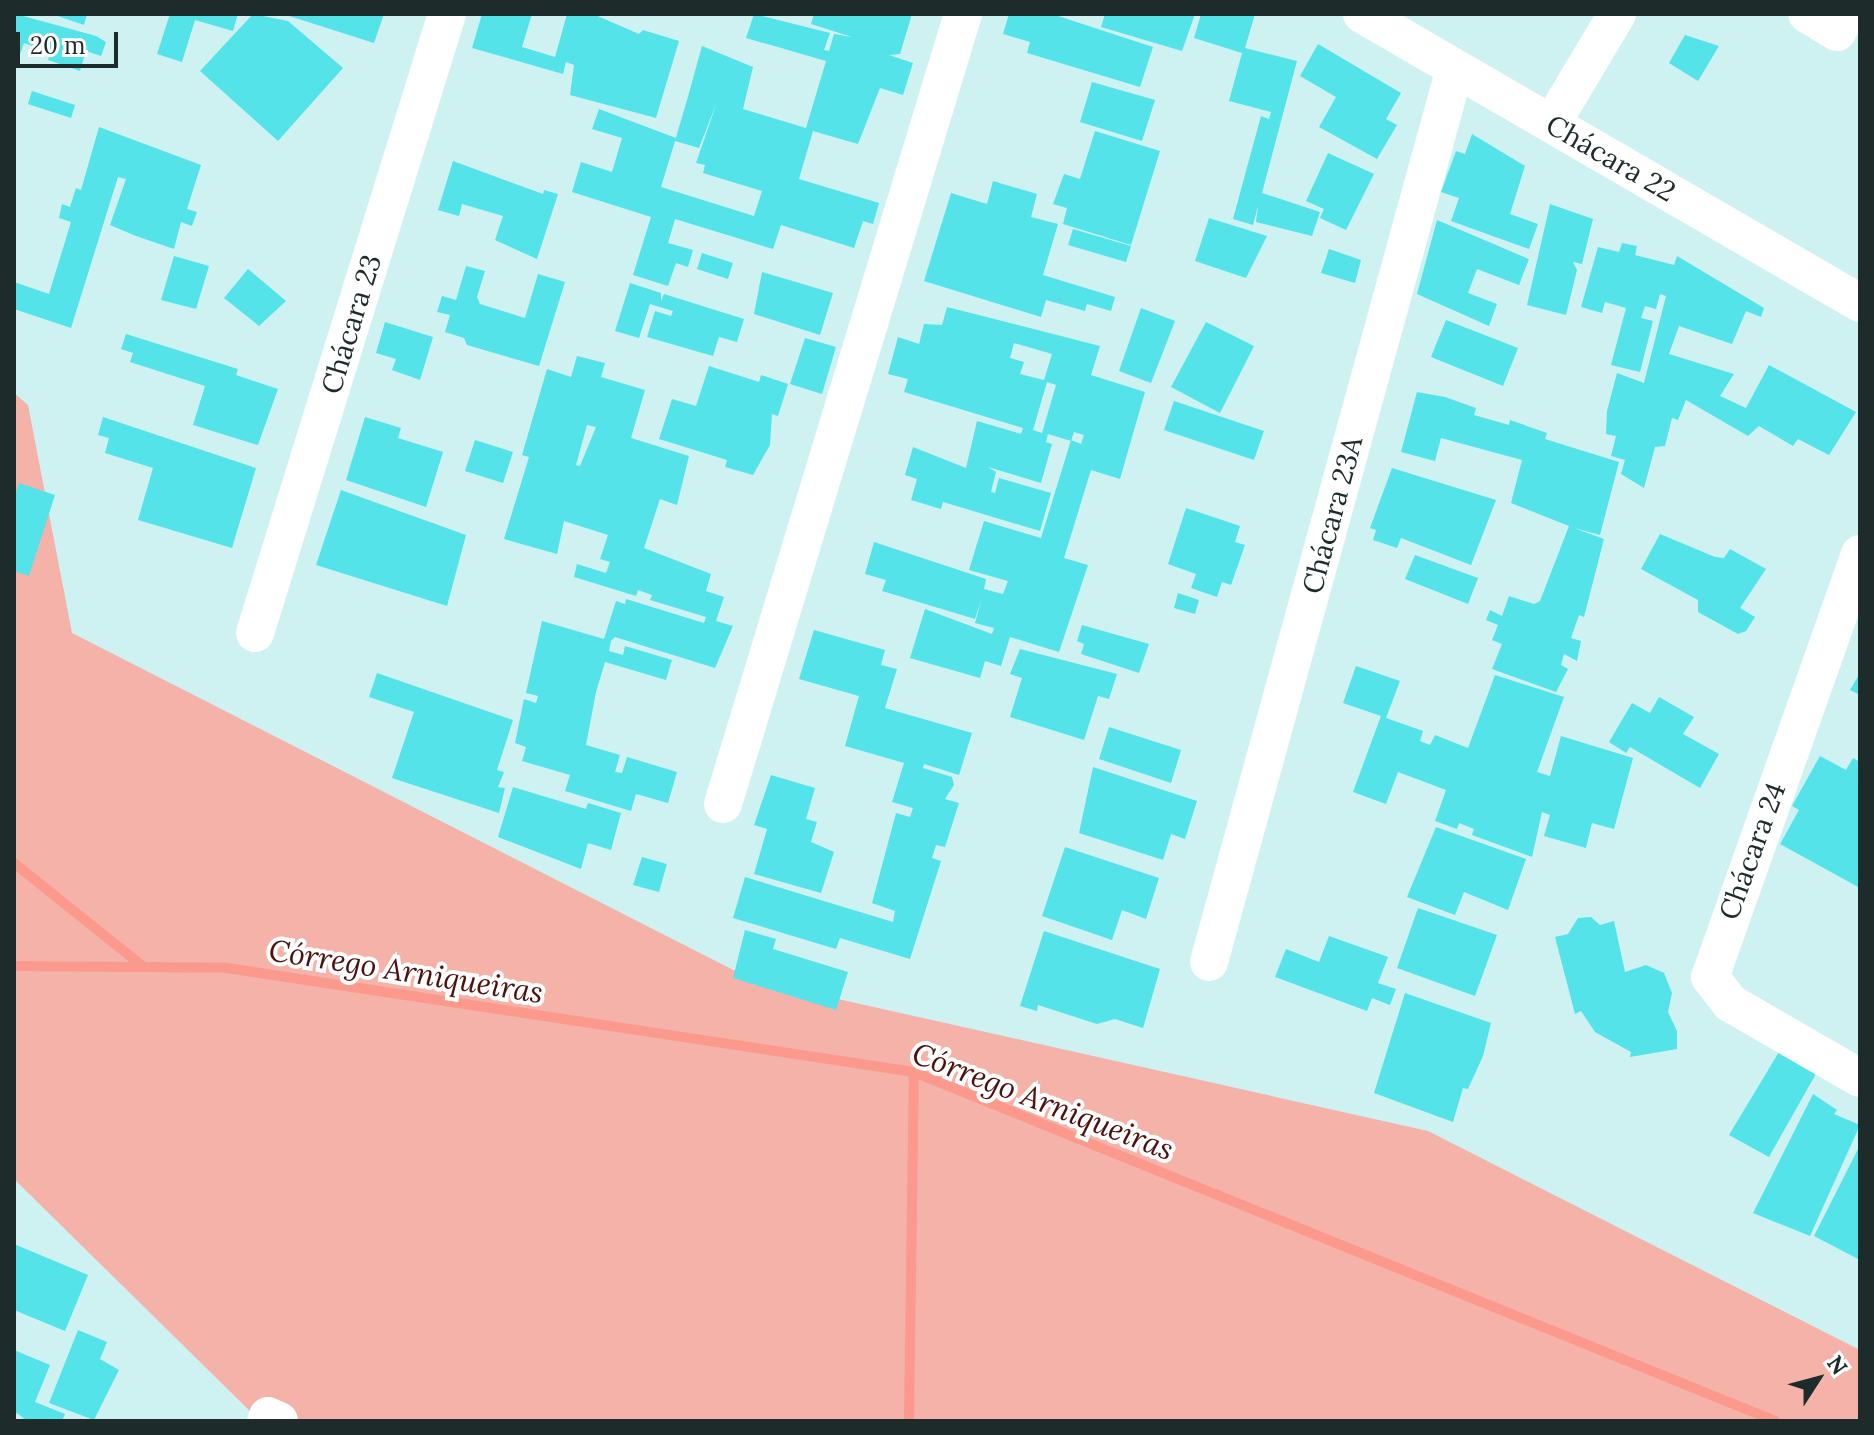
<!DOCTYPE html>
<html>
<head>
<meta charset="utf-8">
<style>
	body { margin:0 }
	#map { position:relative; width:1874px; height:1435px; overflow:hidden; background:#cef1f2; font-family:Lora,serif }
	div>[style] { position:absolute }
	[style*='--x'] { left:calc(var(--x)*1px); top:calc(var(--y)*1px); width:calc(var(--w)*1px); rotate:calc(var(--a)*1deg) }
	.green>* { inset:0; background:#f5b2a9 }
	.stream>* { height:10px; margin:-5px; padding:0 5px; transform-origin:5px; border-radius:5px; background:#fc998d }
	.building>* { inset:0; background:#54e3e8 }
	.minor>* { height:38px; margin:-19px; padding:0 19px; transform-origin:19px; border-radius:19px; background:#fff }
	span { translate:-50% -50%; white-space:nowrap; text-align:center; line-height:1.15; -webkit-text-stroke:8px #fff; paint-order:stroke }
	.street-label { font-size:28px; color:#1d2b2b }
	.water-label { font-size:30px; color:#4c100d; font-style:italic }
	.frame { position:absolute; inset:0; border:16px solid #1d2b2b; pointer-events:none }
	.north { position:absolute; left:1778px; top:1339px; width:80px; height:80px; -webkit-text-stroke:6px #fff; paint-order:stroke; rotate:54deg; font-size:22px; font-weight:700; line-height:32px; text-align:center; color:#1d2b2b }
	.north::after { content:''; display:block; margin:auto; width:28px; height:36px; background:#1d2b2b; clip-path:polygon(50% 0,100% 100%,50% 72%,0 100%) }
	.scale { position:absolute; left:16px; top:32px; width:102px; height:36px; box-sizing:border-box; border:4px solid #1d2b2b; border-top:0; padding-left:10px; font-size:24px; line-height:28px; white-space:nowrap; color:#1d2b2b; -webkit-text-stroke:6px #fff; paint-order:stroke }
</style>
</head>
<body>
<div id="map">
	<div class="green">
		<i style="clip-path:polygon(14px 393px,28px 405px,72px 633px,753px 980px,1428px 1131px,1860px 1350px,1860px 1421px,260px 1421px,14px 1179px)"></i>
	</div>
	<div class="stream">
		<i style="--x:14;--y:863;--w:166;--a:38.7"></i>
		<i style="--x:14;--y:966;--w:213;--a:0.5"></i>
		<i style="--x:227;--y:968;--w:695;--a:8.61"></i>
		<i style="--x:914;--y:1072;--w:929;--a:22.06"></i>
		<i style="--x:909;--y:1421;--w:349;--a:-89.2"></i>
	</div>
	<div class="building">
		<i style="clip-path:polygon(16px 14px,96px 36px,106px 42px,101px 56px,86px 51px,80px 71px,48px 60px,50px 52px,24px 43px,14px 71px)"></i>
		<i style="clip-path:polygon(52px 14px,87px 14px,84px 25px)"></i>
		<i style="clip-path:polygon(170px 14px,238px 14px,233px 31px,195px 20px,182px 62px,157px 54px)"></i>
		<i style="clip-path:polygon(253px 14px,288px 21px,343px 68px,278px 141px,200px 71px)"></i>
		<i style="clip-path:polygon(283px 14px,384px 14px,374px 43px)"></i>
		<i style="clip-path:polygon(482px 14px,532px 14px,522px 47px,555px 57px,567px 14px,593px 14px,639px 34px,643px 30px,679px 41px,656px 118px,570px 95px,574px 65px,566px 62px,563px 74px,472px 48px)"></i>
		<i style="clip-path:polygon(754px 14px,830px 33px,824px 50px,829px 51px,834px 34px,852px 37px,811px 24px,814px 14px,912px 14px,900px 54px,889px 55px,913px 63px,903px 95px,880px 88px,858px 144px,813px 131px,799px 179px,879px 203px,873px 224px,863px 221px,854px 248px,781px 225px,773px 249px,675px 219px,668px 243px,693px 250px,688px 267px,676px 263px,668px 286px,633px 275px,651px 217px,572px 192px,581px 162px,612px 172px,622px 138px,592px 129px,599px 109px,676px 138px,661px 187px,754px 216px,762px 191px,703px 173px,705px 165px,696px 163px,717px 102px,699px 148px,675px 141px,689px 93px,702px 46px,753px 67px,743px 109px,806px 128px,826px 61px,746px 38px)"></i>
		<i style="clip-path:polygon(1009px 14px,1052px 14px,1153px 47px,1140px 87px,1027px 53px,1030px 42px,1003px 34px)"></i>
		<i style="clip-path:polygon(1105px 14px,1195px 14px,1182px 51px,1101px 27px)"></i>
		<i style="clip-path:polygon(1201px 14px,1255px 14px,1245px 48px,1297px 61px,1262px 193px,1320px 212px,1312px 236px,1256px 222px,1258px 206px,1253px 225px,1233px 219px,1261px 116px,1269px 119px,1271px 112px,1229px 101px,1242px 53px,1194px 38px)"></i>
		<i style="clip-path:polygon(1685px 35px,1719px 46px,1698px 81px,1669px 63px)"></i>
		<i style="clip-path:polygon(1318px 44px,1401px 93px,1386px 119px,1397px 125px,1377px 159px,1319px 127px,1336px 97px,1300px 76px)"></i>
		<i style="clip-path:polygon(1092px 82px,1155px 100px,1142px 141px,1080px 122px)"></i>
		<i style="clip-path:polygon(32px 91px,75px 105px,71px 118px,28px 104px)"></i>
		<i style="clip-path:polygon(99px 127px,201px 165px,187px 209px,197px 212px,192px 226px,181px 222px,174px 249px,136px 236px,110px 225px,126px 179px,118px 177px,71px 328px,14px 309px,14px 282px,49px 294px,71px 222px,59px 218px,62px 204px,70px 207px,76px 188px,81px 190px)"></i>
		<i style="clip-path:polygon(1095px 131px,1160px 151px,1131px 245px,1063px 224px,1067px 208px,1053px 204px,1064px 174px,1080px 179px)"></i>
		<i style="clip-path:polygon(1472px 134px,1525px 166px,1510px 214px,1538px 224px,1529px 249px,1451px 221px,1459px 198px,1441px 192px,1456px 151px,1465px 154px)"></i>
		<i style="clip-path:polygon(1328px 153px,1374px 174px,1346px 230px,1320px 218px,1324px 209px,1306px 201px)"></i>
		<i style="clip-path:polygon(453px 161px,543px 194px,544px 190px,558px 194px,537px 259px,495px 240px,503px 216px,462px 204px,459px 216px,438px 210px)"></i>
		<i style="clip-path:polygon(993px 181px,1037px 194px,1031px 217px,1058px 224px,1043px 275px,1115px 297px,1111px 311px,1087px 304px,1085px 311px,1046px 300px,1041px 317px,924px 281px,951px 193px,987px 204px)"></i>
		<i style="clip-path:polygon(1550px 204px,1593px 219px,1582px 264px,1573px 262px,1577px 270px,1566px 315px,1527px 305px)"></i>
		<i style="clip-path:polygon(1209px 218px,1267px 236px,1246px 278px,1195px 261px)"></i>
		<i style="clip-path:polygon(1437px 220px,1529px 259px,1519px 285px,1477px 269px,1468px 293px,1497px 304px,1489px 326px,1417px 294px)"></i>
		<i style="clip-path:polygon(1073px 229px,1131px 246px,1126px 262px,1068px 245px)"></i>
		<i style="clip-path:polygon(1622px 243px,1637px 246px,1635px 255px,1674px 265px,1677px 256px,1764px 308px,1761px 317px,1746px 311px,1732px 344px,1679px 326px,1669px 354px,1734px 374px,1720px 396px,1746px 408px,1769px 365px,1856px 412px,1829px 455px,1798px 439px,1793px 446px,1759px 426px,1748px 436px,1686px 400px,1678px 420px,1672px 418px,1665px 446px,1655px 447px,1644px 488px,1621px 474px,1625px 460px,1611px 456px,1616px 436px,1606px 434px,1607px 411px,1617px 373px,1644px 383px,1666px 296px,1660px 294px,1656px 309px,1645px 306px,1641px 318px,1653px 321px,1640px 372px,1611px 365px,1626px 308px,1605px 302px,1602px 313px,1581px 307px,1598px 247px,1619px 252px)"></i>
		<i style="clip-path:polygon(1329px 249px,1361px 260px,1355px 283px,1321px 273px)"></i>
		<i style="clip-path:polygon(702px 253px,733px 263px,728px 279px,697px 269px)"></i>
		<i style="clip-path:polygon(174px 256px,209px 266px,196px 309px,161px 300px)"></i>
		<i style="clip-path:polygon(466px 266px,485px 271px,477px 297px,480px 304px,525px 318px,538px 274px,565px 282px,539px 366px,467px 345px,464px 338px,445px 332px,450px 315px,437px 312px,442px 296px,456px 300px)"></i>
		<i style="clip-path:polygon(248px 269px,286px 301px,259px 326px,224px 298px)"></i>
		<i style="clip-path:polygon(762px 272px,833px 293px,820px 335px,754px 314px)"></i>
		<i style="clip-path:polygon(630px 283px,661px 293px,661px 301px,664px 294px,744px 319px,737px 342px,719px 337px,713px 356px,647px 337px,655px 311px,671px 316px,673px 311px,650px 304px,639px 338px,615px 331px)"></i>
		<i style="clip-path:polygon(evenodd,947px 307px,1100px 346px,1091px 375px,1145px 392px,1120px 479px,1091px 470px,1064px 558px,1088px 565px,1059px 652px,1010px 637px,1001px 666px,985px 661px,980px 678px,910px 658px,925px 609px,992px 634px,994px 628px,975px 623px,982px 598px,975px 619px,882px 591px,886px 580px,865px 574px,874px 542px,986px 579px,984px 589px,1003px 594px,1008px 581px,969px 570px,984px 521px,1041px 538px,1071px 440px,1081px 444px,1084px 435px,1074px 432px,1071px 441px,1048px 434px,1046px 442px,1052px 444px,1041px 483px,988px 467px,996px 472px,991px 492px,995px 493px,999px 478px,1051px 493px,1040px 531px,943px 502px,941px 509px,911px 500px,917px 479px,905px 475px,913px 447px,966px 468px,977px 421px,1021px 434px,1023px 428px,904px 392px,908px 379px,888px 374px,898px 337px,919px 344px,924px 324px,942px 325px,947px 307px,1014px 343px,1052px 354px,1044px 380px,1020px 374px,1024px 362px,1010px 358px,1014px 343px,947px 307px,1047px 382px,1056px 385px,1042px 433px,1033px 430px,1047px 382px)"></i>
		<i style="clip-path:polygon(1141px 308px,1175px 321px,1151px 383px,1119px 371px)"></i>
		<i style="clip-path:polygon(1446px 320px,1518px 348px,1503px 386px,1431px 357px)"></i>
		<i style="clip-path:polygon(385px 322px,433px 337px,420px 380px,392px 370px,396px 359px,376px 353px)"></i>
		<i style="clip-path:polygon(1206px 322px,1254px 346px,1220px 413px,1171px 387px)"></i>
		<i style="clip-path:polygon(126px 334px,238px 369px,236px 375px,278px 389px,258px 445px,193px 425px,205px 386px,130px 362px,133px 353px,121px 349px)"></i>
		<i style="clip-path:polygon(805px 338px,836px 347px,822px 394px,790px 384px)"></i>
		<i style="clip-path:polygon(evenodd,577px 356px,605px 363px,601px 377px,645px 390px,631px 438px,689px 456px,677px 505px,660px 499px,644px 548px,711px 574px,706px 591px,724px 597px,716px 621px,733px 626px,715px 668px,615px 637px,611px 641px,609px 651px,623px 655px,625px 646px,672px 660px,666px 680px,605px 662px,596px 692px,586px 745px,620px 755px,615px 772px,622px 773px,627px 757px,677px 772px,668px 803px,636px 794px,631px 811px,565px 791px,570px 775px,522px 761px,526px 747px,515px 743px,524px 699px,536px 703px,538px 696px,526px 693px,542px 621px,604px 639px,616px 601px,625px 604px,626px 599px,704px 623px,706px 617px,650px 600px,652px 595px,638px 590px,636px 596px,574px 577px,577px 564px,606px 573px,610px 562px,600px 559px,608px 535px,564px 521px,557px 554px,504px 539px,529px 457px,522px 455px,547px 369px,571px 377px,577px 356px,587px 425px,596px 427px,580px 466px,576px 465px,587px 425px)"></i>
		<i style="clip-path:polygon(709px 366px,759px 382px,761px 375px,788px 384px,778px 416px,772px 414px,770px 445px,753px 475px,725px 467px,727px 460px,659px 439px,672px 399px,696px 406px)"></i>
		<i style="clip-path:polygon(1417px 392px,1445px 397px,1476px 408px,1474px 415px,1509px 425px,1510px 420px,1547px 433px,1545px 439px,1619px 462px,1600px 535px,1574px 528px,1604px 539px,1584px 617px,1579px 615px,1571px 638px,1581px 641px,1577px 661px,1564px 654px,1561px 665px,1568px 669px,1556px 692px,1492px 669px,1502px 644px,1492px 640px,1498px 625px,1486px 620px,1490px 610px,1502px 616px,1509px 596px,1534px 604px,1540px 601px,1569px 526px,1511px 503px,1522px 460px,1441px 438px,1435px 461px,1401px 452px)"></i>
		<i style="clip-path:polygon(1174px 401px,1264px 431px,1254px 460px,1164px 430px)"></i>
		<i style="clip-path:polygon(103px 417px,256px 468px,232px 548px,138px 520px,153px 468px,105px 453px,109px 438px,98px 435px)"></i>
		<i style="clip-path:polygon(365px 417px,401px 428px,398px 438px,443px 452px,426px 507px,346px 480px)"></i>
		<i style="clip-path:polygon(475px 440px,513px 452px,503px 483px,465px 471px)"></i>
		<i style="clip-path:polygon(1392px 468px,1496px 500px,1471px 565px,1401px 538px,1397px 548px,1373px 540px,1376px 530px,1370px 528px)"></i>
		<i style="clip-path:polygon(19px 483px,55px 495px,29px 576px,14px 571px,14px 499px)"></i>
		<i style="clip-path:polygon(341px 490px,466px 535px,447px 606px,316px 565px)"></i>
		<i style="clip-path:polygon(1186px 508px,1240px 526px,1235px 542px,1245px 545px,1231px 585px,1222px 582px,1217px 597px,1191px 588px,1196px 574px,1168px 564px)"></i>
		<i style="clip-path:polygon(1660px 534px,1715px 557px,1724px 558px,1730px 549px,1766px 569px,1740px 608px,1755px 617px,1746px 631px,1738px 634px,1698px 612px,1698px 600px,1641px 569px)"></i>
		<i style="clip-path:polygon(1415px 555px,1478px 578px,1468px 604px,1405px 579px)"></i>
		<i style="clip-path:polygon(1178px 593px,1199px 600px,1195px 614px,1174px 608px)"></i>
		<i style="clip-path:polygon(1082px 625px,1149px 644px,1139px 673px,1081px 654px,1084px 644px,1077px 641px)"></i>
		<i style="clip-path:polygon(814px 630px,885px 650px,881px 665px,897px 669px,885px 708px,972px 733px,959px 775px,924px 764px,923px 768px,952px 777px,954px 785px,945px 799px,959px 803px,945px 847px,936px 845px,932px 858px,941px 861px,910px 959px,840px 938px,836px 949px,733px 918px,745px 877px,893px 922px,895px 911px,872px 903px,896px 813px,910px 817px,913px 808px,892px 802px,904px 763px,845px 746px,859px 696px,799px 679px)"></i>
		<i style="clip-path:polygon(1020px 649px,1117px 674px,1109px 699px,1098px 696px,1084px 740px,1010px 717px,1022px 678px,1010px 674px)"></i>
		<i style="clip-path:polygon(1356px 666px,1400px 681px,1386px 718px,1423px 731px,1420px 741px,1430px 745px,1435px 735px,1468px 748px,1495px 675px,1564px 697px,1537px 772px,1550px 776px,1561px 736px,1633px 758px,1614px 829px,1592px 823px,1586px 848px,1544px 836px,1550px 815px,1542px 812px,1532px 857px,1472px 835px,1474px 829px,1459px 823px,1457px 829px,1435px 821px,1446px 790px,1398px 772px,1386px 804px,1353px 792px,1381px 716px,1343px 703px)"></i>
		<i style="clip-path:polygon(377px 673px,513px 720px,497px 770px,504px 772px,498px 787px,505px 788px,499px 813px,392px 778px,414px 712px,369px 697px)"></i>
		<i style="clip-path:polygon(1860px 673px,1860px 695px,1850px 690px)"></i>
		<i style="clip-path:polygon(1659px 697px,1694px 717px,1683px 734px,1719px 754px,1700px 788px,1630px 747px,1626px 753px,1609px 742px,1632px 703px,1650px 713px)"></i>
		<i style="clip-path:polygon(1109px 727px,1181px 750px,1171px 783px,1099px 759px)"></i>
		<i style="clip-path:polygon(1820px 756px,1846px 770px,1853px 758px,1860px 762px,1860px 888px,1780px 844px,1799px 810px,1792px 806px)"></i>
		<i style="clip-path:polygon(1093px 767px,1197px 801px,1185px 839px,1171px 834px,1163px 860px,1079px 833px)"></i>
		<i style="clip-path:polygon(771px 775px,815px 788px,806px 819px,817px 822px,811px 842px,834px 852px,821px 893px,754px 874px,767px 829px,754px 825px)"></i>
		<i style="clip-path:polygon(513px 787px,586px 809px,588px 803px,621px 813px,611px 850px,588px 843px,581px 869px,498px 837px)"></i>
		<i style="clip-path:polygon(1436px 827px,1526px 859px,1508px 910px,1464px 892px,1455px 915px,1407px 897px)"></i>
		<i style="clip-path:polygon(1065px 847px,1159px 878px,1146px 919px,1122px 910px,1112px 940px,1042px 916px)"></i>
		<i style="clip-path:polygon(642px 857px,667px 864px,659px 892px,633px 885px)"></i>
		<i style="clip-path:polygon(1418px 908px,1497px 935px,1475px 996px,1397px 968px)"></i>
		<i style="clip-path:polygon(1591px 917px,1600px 925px,1614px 921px,1625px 972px,1646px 965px,1664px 973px,1672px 993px,1668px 1012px,1677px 1031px,1677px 1049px,1630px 1057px,1631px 1052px,1595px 1032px,1581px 1011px,1575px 1014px,1555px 937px,1568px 934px,1578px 918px)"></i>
		<i style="clip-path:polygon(745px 930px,776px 939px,773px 949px,848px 972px,836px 1010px,733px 978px)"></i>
		<i style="clip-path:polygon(1044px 931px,1160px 969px,1143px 1028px,1115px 1019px,1097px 1024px,1038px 1005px,1037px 1011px,1020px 1006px)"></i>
		<i style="clip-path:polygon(1329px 936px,1388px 957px,1378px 983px,1396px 989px,1390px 1005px,1372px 998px,1367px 1011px,1275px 977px,1286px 949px,1319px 962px)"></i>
		<i style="clip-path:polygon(1405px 993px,1491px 1023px,1483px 1056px,1468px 1089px,1463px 1088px,1453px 1122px,1374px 1093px)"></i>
		<i style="clip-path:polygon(1779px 1052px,1817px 1072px,1769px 1157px,1729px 1135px)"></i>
		<i style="clip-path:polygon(1813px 1094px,1837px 1110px,1834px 1114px,1860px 1125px,1810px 1236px,1753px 1213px)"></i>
		<i style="clip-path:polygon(1860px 1145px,1860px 1260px,1814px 1236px)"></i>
		<i style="clip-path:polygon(14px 1244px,88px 1275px,65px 1331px,14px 1310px)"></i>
		<i style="clip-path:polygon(78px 1330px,107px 1342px,100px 1359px,119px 1370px,94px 1420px,49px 1403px)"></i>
		<i style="clip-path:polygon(14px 1350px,50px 1365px,35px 1402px,65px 1414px,62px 1421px,27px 1421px,17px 1413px,14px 1417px)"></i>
	</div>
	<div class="minor">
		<i style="--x:1362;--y:14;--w:576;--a:30.13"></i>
		<i style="--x:1807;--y:14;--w:35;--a:31"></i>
		<i style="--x:1837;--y:32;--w:21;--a:-59"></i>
		<i style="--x:1552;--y:123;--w:127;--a:-59.2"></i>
		<i style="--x:1860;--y:554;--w:449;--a:109.5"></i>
		<i style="--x:1710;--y:977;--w:33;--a:52"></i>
		<i style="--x:1730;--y:1003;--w:150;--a:30"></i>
		<i style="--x:255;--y:633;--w:648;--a:-72.77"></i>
		<i style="--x:723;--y:804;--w:826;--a:-73.1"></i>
		<i style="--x:1209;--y:962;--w:927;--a:-74.61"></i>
		<i style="--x:266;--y:1421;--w:5;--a:-68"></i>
		<i style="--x:268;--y:1416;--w:12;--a:24"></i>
	</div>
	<div class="street-label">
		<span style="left:1611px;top:158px;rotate:30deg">Chácara 22</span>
		<span style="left:351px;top:324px;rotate:-73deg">Chácara 23</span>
		<span style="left:1332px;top:515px;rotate:-75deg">Chácara 23A</span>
		<span style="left:1752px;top:851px;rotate:-70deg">Chácara 24</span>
	</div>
	<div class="water-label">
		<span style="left:406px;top:971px;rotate:9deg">Córrego Arniqueiras</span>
		<span style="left:1043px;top:1101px;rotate:21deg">Córrego Arniqueiras</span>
	</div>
	<div class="frame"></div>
	<div class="north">N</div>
	<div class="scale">20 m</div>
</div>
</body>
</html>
